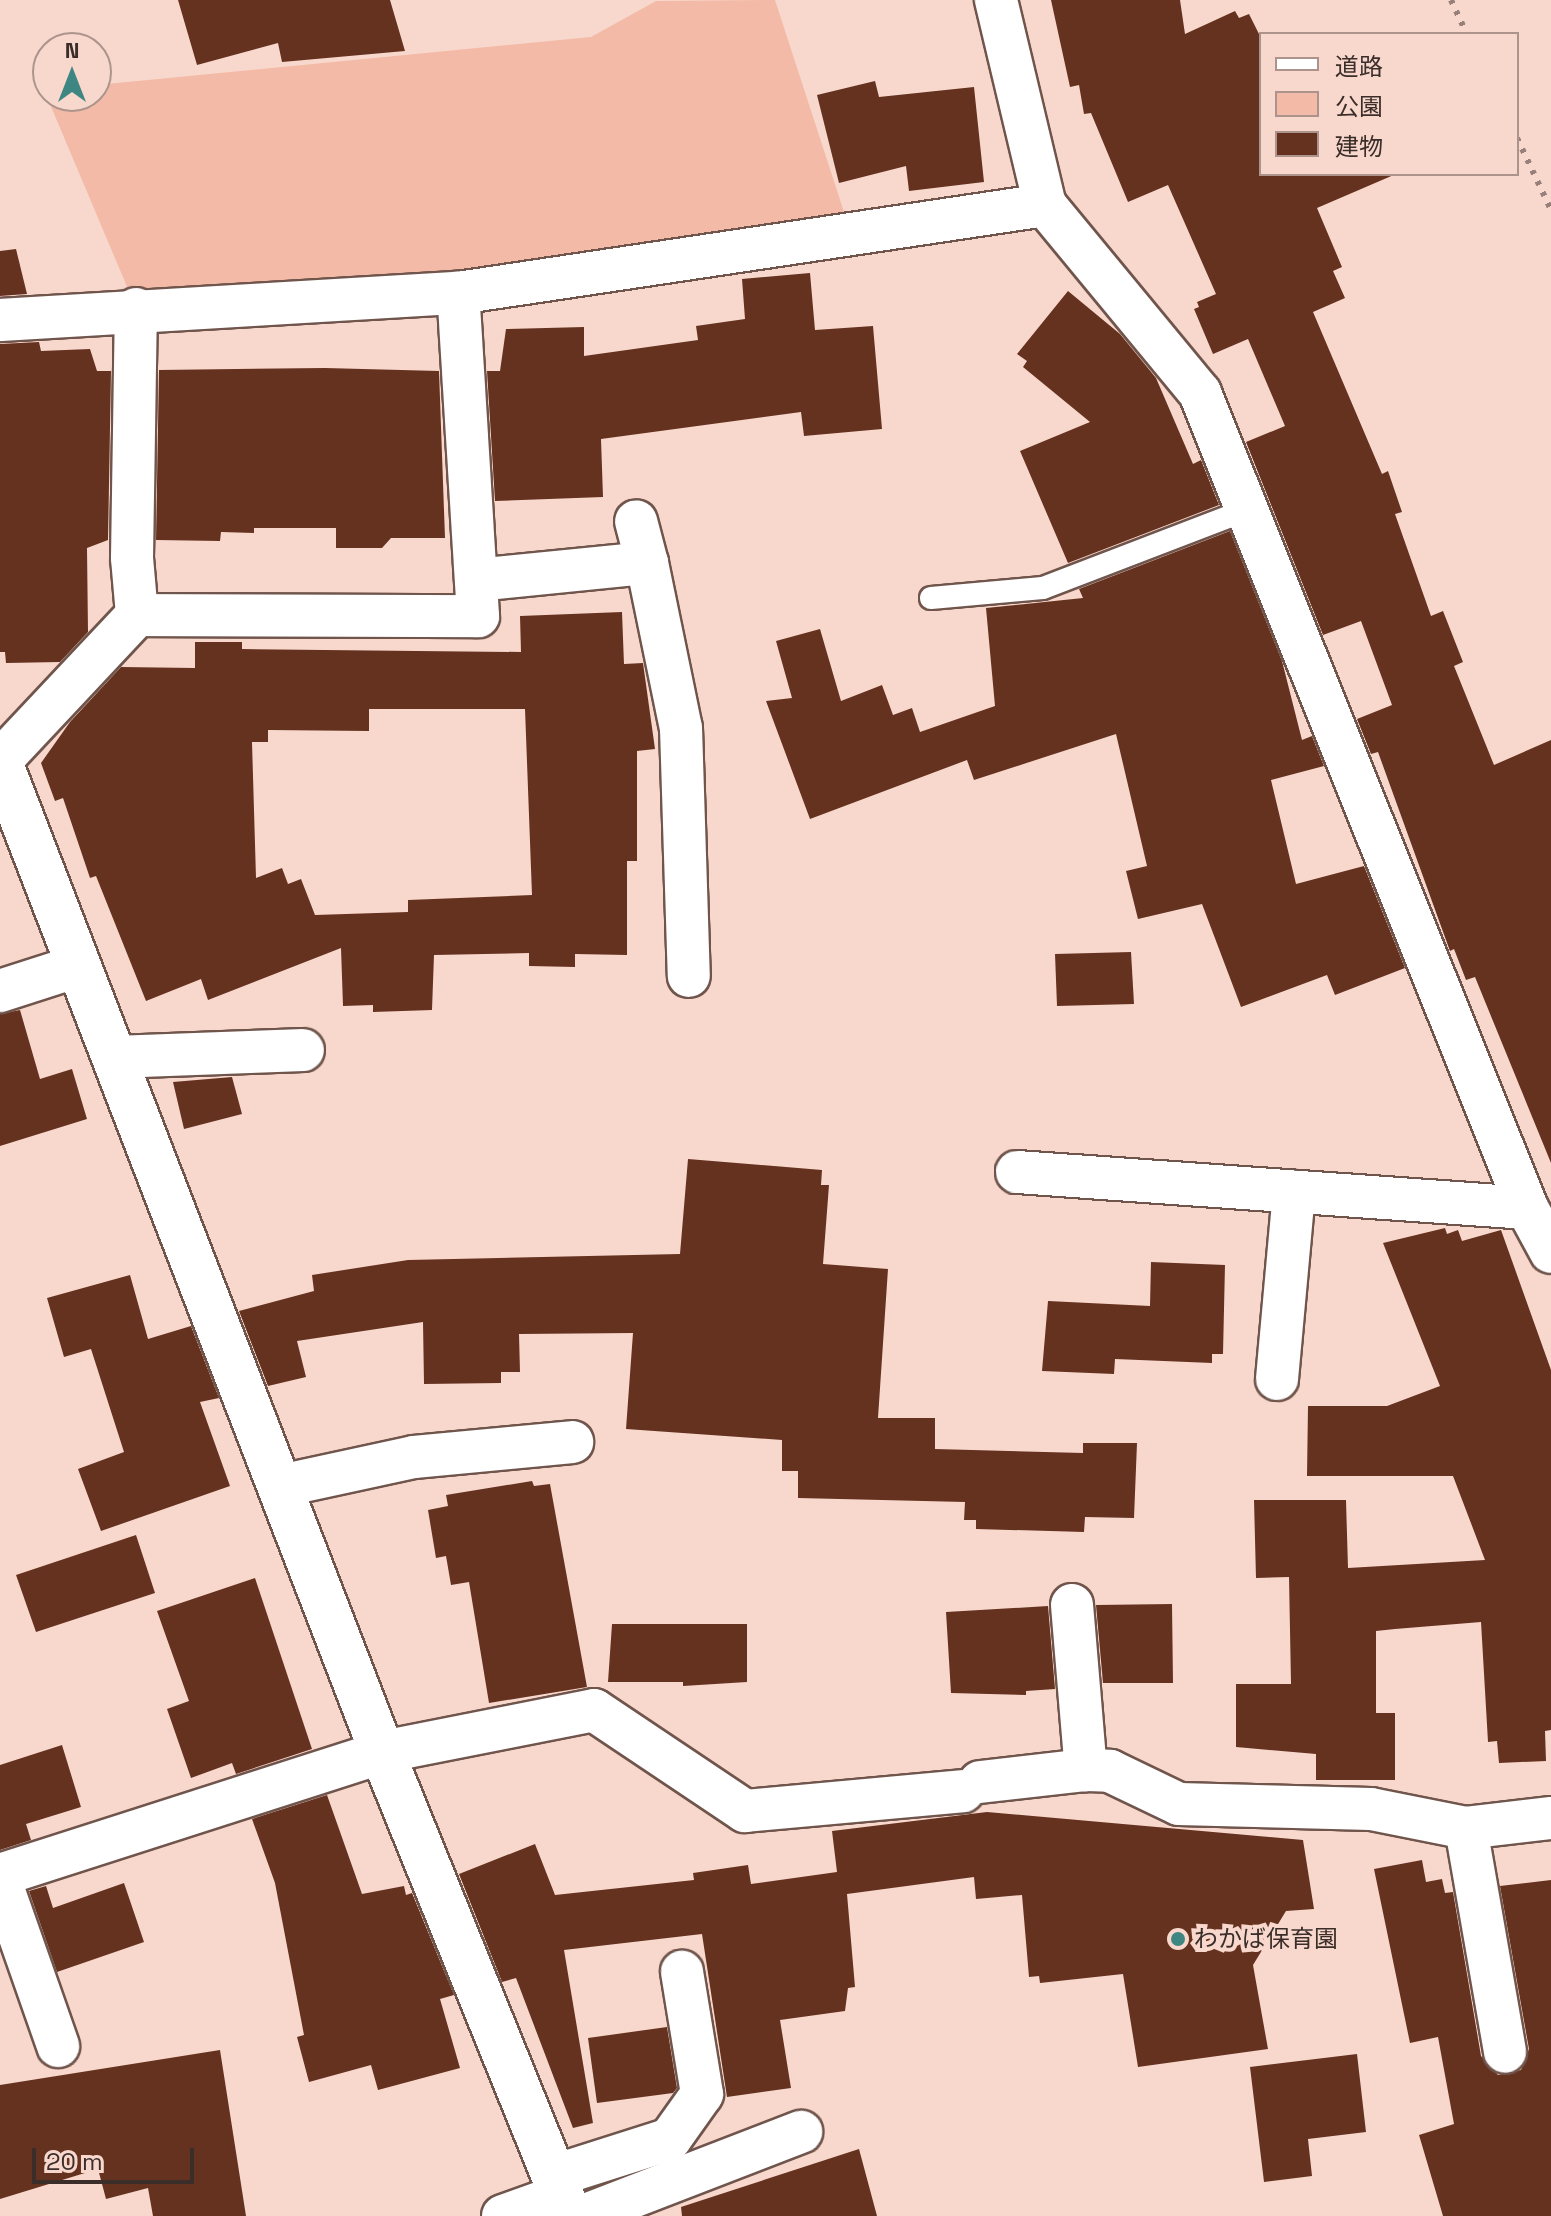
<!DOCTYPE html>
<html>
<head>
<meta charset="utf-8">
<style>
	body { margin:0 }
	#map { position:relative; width:1551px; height:2216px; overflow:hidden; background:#f8d8cd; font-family:"Space Grotesk","Noto Sans JP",sans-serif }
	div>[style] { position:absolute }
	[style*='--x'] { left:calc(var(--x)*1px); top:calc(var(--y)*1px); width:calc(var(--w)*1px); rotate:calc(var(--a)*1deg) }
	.green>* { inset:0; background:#f3baa7 }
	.building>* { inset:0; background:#653220 }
	.roads { filter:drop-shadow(2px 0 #70554c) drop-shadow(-2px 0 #70554c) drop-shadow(0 2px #70554c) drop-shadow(0 -2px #70554c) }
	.service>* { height:22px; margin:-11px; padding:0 11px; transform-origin:11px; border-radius:11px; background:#fff }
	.minor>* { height:42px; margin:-21px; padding:0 21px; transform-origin:21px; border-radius:21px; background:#fff }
	.tertiary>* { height:44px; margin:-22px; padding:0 22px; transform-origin:22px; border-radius:22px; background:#fff }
	.rail>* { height:6px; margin-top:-3px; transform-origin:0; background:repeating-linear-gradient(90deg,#968079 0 4px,transparent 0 12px) }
	.dots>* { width:22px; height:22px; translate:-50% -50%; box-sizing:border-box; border:4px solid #f8d8cd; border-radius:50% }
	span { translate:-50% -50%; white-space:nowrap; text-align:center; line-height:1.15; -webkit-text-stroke:8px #f8d8cd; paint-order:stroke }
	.poi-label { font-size:24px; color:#3b2e2a }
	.left { translate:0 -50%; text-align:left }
	.legend { position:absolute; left:1259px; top:32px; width:260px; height:144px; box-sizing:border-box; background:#f8d8cd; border:2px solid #ac948c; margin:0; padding:10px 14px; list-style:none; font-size:24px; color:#3b2e2a }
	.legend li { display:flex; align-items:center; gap:16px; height:40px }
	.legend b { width:40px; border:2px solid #ac948c }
	.north { position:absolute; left:32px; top:32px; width:80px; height:80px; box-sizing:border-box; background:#f8d8cd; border:2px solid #ac948c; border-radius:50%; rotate:0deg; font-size:22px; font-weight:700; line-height:32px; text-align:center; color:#3b2e2a }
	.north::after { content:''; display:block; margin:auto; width:28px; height:36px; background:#3e8681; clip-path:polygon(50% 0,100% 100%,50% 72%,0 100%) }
	.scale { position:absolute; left:32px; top:2148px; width:162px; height:36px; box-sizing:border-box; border:4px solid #3b2e2a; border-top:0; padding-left:10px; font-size:24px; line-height:28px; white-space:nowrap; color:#3b2e2a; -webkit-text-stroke:6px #f8d8cd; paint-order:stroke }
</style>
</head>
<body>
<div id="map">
	<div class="green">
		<i style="clip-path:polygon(775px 0,844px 212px,770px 238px,460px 272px,128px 289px,44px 90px,48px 96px,96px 96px,96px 85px,591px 37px,656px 1px)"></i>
	</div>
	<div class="building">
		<i style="clip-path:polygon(178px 0,390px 0,405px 51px,282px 62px,278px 43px,197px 65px)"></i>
		<i style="clip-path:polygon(1051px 0,1180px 0,1185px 34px,1235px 11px,1239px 18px,1249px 14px,1261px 38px,1261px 174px,1396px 174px,1317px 208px,1342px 267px,1333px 271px,1345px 298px,1313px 312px,1382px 474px,1388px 471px,1402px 512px,1395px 514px,1431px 616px,1443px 611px,1463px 662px,1454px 666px,1494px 765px,1551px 740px,1551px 1163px,1475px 977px,1466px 980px,1454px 949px,1450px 951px,1378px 752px,1371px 754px,1357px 719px,1392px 705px,1361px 621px,1323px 635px,1246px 442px,1285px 426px,1248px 339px,1213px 354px,1194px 309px,1199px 307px,1197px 302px,1216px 294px,1168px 185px,1128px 202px,1091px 113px,1084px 114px,1079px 85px,1070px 87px)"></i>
		<i style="clip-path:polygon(875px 81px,879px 97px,974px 87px,984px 182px,909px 191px,906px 166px,839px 183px,817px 95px)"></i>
		<i style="clip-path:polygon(16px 249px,27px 294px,0 296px,0 251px)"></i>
		<i style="clip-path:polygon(810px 273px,815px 330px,873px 326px,882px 429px,804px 436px,801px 412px,601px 439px,603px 497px,495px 501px,487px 371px,500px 371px,506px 329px,584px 327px,584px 356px,698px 340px,696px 326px,745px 319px,742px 279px)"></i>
		<i style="clip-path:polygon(1068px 291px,1120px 334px,1156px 378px,1193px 464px,1201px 460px,1219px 505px,1068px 563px,1020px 451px,1090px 422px,1023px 367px,1027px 361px,1017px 354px)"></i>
		<i style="clip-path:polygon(39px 342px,41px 351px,90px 349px,97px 371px,111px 371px,108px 540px,87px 548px,88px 632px,60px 662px,6px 663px,5px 652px,0 652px,0 344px)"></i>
		<i style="clip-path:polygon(325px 368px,439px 371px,445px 538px,391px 538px,382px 548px,336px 548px,336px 528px,254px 528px,254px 533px,221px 532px,220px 541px,156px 540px,159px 370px)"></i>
		<i style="clip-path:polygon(1230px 531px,1282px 661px,1302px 740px,1312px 736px,1324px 766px,1271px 780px,1296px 884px,1364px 866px,1405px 968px,1335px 995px,1327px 975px,1241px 1007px,1202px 904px,1138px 919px,1126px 871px,1147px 866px,1116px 734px,974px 780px,967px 760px,810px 819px,766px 701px,792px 698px,776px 641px,820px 629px,841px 701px,882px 685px,893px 715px,912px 708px,920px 732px,995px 706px,986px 608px,1083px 598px,1079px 589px)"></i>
		<i style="clip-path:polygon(evenodd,622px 612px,624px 664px,643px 663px,655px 749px,637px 751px,637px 861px,627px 861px,627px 955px,575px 954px,575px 967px,529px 966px,529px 953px,434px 955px,432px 1010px,373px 1012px,373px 1005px,343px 1006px,341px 948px,208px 1000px,201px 979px,146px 1001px,96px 876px,90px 878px,63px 798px,55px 801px,41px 763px,70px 722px,121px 667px,195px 668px,195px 642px,242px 642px,242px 649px,521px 652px,520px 616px,622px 612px,369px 709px,525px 709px,532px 895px,408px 900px,408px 912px,315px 915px,301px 879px,288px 884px,282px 868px,256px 878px,252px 742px,268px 742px,268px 730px,369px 731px,369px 709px)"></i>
		<i style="clip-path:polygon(1131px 952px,1134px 1004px,1057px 1006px,1055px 954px)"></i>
		<i style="clip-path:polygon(20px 1010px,40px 1079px,72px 1069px,87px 1119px,0 1146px,0 1014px)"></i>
		<i style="clip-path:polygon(232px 1077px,242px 1114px,184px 1129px,173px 1082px)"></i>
		<i style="clip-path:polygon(688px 1159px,822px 1170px,821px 1185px,829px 1185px,823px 1264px,888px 1269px,878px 1418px,935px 1418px,935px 1449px,1083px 1453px,1083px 1443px,1137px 1443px,1134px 1518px,1085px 1517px,1084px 1532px,976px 1529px,976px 1520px,964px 1520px,965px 1502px,798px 1498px,798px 1471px,782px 1471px,782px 1440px,626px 1429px,633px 1333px,519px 1334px,520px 1372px,501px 1372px,501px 1383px,424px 1384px,423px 1322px,297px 1341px,306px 1377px,268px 1386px,239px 1311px,314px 1291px,312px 1275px,408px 1260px,680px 1254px)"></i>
		<i style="clip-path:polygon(1445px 1228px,1447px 1234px,1458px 1230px,1462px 1241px,1501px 1230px,1551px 1370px,1551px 1730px,1545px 1731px,1546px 1761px,1499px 1763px,1497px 1741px,1488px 1742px,1481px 1622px,1395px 1629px,1376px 1631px,1376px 1713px,1395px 1713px,1395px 1780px,1316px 1780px,1316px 1754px,1236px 1747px,1236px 1684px,1291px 1684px,1289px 1577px,1256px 1578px,1254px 1500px,1346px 1500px,1348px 1568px,1485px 1560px,1453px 1476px,1307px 1476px,1308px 1406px,1387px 1406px,1440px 1386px,1383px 1243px)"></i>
		<i style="clip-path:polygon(1151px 1262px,1225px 1265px,1223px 1354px,1212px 1354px,1212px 1363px,1115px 1359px,1114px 1374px,1042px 1371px,1048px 1301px,1150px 1306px)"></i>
		<i style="clip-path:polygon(130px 1275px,148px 1339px,191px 1326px,219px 1398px,200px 1402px,230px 1486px,101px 1531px,78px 1469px,124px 1452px,91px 1349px,64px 1357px,47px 1298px)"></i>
		<i style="clip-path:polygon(532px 1481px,534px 1486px,550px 1484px,587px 1687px,489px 1703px,469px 1582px,451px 1585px,446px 1556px,436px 1558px,428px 1510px,448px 1506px,446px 1495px)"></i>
		<i style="clip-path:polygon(136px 1535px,155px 1593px,36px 1632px,16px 1575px)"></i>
		<i style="clip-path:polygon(255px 1578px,312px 1749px,236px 1774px,232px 1763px,191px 1778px,167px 1709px,189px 1701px,157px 1611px)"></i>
		<i style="clip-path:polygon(1172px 1604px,1173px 1683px,1103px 1683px,1096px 1605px)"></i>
		<i style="clip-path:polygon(1048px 1606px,1055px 1689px,1026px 1691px,1026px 1695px,951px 1693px,946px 1612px)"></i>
		<i style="clip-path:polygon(612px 1624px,747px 1624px,747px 1682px,683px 1686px,683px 1682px,608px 1682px)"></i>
		<i style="clip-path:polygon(62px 1745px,81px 1807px,26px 1824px,31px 1840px,0 1850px,0 1765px)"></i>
		<i style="clip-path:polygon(327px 1795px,362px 1894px,404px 1886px,406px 1895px,412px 1893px,454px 1995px,440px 1999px,460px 2068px,378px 2090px,371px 2065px,309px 2082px,297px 2037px,304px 2035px,275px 1883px,252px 1819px)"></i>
		<i style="clip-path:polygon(987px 1812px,1303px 1840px,1314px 1909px,1286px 1911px,1253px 1965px,1268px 2049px,1138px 2067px,1123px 1974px,1040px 1983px,1039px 1976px,1029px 1977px,1022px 1895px,976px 1899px,974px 1877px,847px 1894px,855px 1987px,848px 1988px,845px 2011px,780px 2020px,791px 2088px,727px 2097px,702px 1934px,564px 1950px,593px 2123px,573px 2128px,516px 1978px,502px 1982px,459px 1874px,535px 1844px,555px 1895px,694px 1880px,693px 1873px,748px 1865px,751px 1884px,837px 1872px,832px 1831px)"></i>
		<i style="clip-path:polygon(1422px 1860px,1426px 1882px,1442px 1879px,1445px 1893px,1453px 1892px,1481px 2056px,1498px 2075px,1521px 2070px,1529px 2049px,1500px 1886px,1551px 1880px,1551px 2216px,1443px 2216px,1419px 2135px,1454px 2124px,1438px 2037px,1410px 2043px,1374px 1869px)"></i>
		<i style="clip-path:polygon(124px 1883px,144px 1942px,57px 1972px,29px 1891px,46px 1886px,53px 1908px)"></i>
		<i style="clip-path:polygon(667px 2027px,677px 2088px,673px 2093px,597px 2103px,588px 2038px)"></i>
		<i style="clip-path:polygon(220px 2050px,246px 2216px,153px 2216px,148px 2188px,106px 2199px,98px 2169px,0 2199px,0 2085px)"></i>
		<i style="clip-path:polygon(1357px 2054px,1366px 2132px,1308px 2139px,1312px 2176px,1264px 2182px,1250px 2067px)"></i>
		<i style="clip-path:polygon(859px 2149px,877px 2216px,682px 2216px,681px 2207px)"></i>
	</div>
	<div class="roads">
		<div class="service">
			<i style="--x:931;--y:598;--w:112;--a:-5.1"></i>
			<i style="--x:1043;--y:588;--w:217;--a:-21"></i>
		</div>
		<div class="minor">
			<i style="--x:996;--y:0;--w:211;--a:76.6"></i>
			<i style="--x:1045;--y:205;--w:244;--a:50.5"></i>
			<i style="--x:1200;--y:393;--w:878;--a:68.14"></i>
			<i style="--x:1527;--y:1208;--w:50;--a:61.4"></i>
			<i style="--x:0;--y:320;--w:459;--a:-3.4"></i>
			<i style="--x:458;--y:293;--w:594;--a:-8.53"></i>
			<i style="--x:647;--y:563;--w:168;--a:78.4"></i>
			<i style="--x:681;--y:728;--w:248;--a:88.2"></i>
			<i style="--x:476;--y:580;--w:172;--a:-5.7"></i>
			<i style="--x:647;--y:563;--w:43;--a:-104.7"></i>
			<i style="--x:137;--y:615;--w:341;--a:0.2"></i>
			<i style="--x:478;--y:616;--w:324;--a:-93.5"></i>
			<i style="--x:0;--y:761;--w:200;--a:-46.8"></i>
			<i style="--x:137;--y:615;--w:57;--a:-95"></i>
			<i style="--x:132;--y:558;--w:249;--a:-89.1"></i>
			<i style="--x:0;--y:991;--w:82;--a:-17.8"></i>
			<i style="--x:115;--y:1057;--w:188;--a:-2.1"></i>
			<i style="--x:1017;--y:1172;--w:511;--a:4.04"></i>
			<i style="--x:1277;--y:1379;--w:188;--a:-84.8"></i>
			<i style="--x:280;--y:1486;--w:137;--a:-12.2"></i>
			<i style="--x:414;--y:1457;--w:159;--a:-5.4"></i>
			<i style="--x:1072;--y:1605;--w:166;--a:85.2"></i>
			<i style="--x:1086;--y:1770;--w:24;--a:2"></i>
			<i style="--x:1110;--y:1771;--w:76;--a:25.6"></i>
			<i style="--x:1179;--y:1804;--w:192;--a:1.5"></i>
			<i style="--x:1371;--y:1809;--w:97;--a:11.3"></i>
			<i style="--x:1466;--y:1828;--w:86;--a:-6.7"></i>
			<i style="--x:980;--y:1782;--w:107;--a:-6.5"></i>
			<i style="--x:1466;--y:1828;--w:227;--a:80.1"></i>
			<i style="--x:0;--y:1875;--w:401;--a:-17.8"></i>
			<i style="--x:382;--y:1752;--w:216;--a:-11.2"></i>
			<i style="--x:594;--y:1710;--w:182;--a:33.8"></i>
			<i style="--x:745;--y:1811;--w:219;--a:-5.2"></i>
			<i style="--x:0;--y:1880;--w:176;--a:70.7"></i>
			<i style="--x:554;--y:2176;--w:122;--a:-17.7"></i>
			<i style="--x:670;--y:2139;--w:55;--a:-54.6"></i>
			<i style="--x:702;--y:2094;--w:124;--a:-99.3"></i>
			<i style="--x:503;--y:2216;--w:63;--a:-19.6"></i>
			<i style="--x:583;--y:2216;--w:234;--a:-21.1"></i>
		</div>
		<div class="tertiary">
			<i style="--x:0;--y:762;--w:1061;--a:68.9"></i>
			<i style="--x:382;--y:1752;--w:501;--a:67.94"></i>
		</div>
	</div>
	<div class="rail">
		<i style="--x:1451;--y:0;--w:38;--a:65"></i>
		<i style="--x:1517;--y:138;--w:80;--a:64.7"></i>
	</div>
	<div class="dots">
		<i style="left:1178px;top:1939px;background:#3e8681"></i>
	</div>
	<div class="poi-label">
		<span class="left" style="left:1194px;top:1939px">わかば保育園</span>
	</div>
	<ul class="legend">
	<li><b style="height:10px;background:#fff"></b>道路</li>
	<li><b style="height:22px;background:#f3baa7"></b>公園</li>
	<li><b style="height:22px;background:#653220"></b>建物</li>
	</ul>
	<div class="north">N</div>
	<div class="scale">20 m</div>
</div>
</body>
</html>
